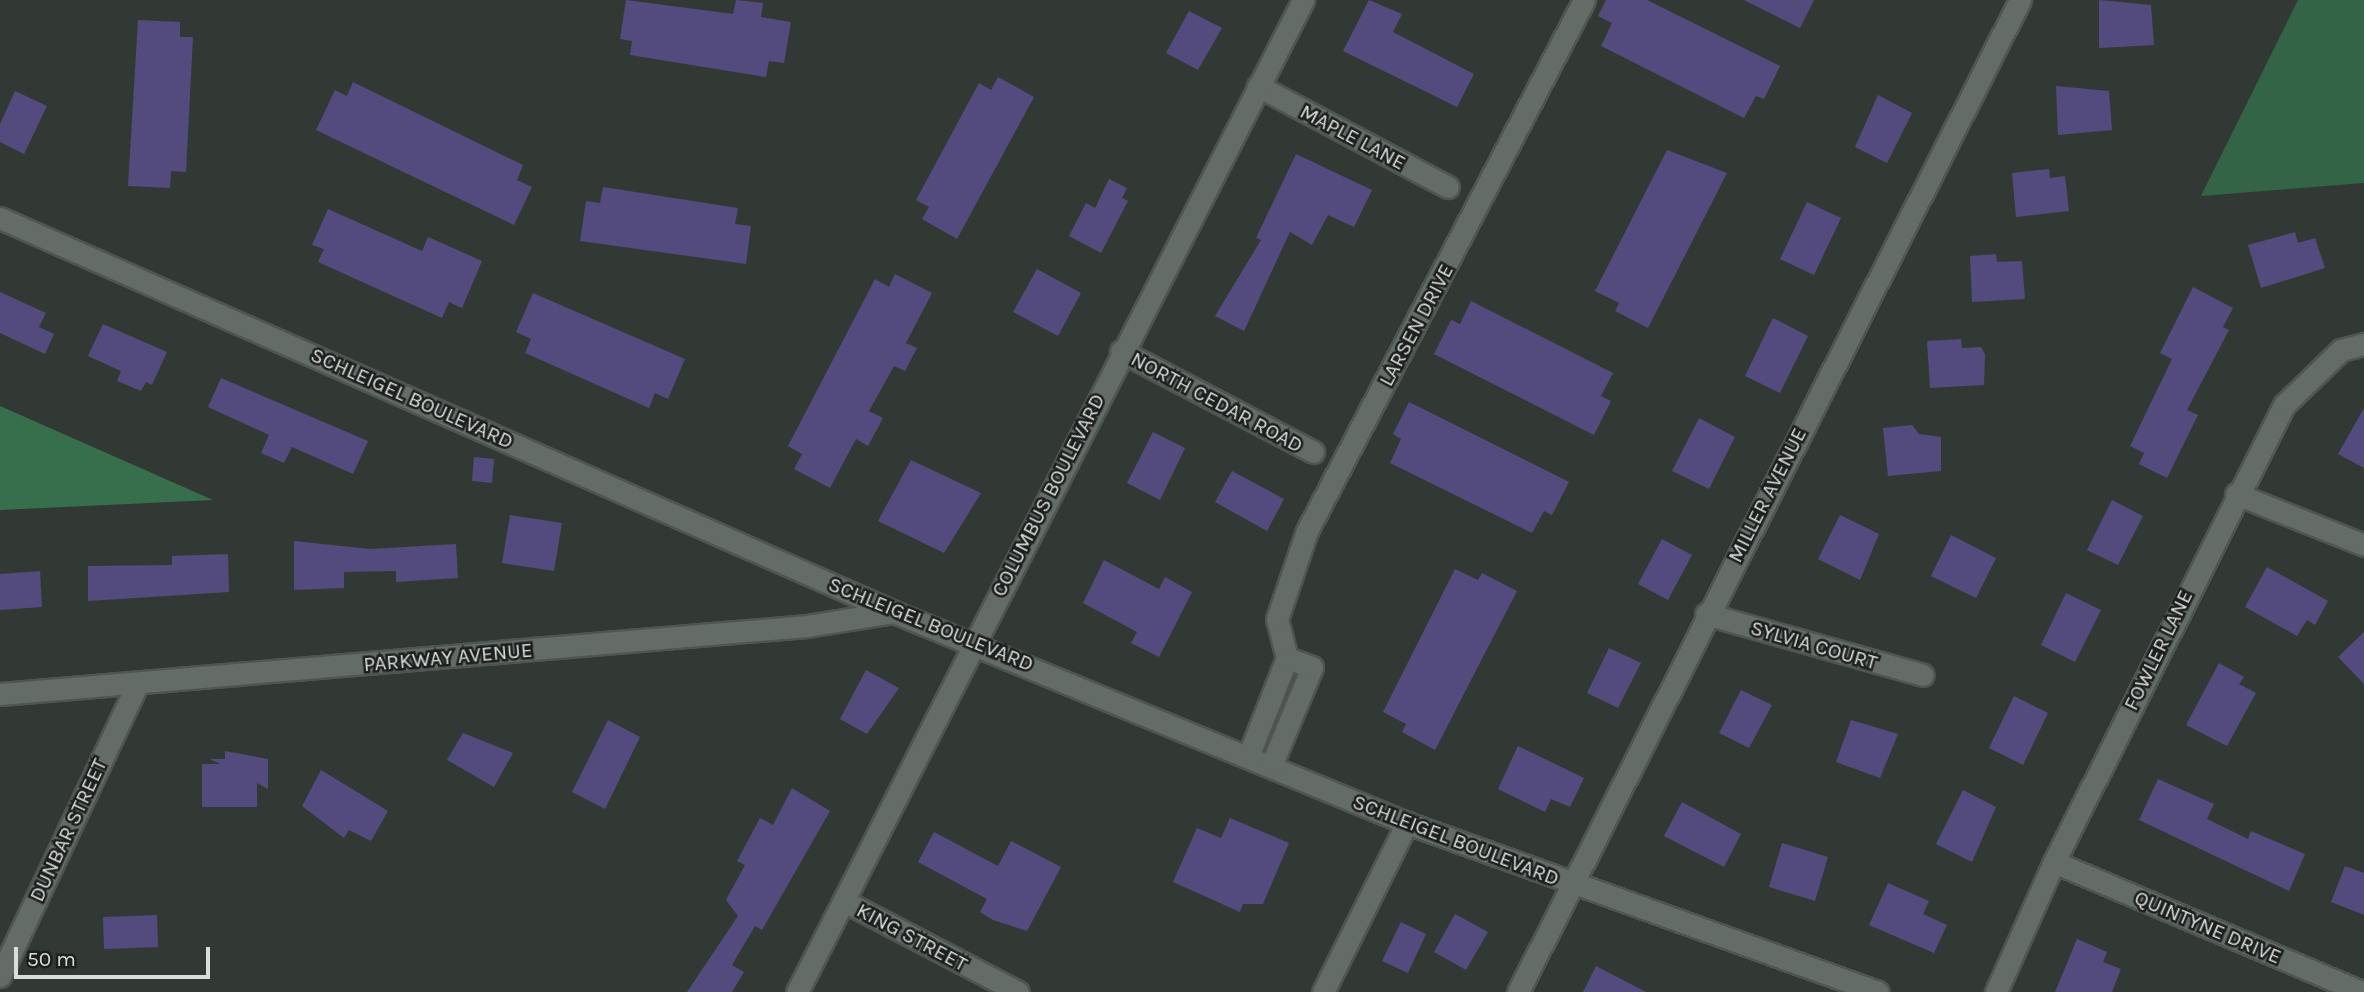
<!DOCTYPE html>
<html>
<head>
<meta charset="utf-8">
<style>
	body { margin:0 }
	#map { position:relative; width:2364px; height:992px; overflow:hidden; background:#323934; font-family:Karla,sans-serif }
	div>[style] { position:absolute }
	[style*='--x'] { left:calc(var(--x)*1px); top:calc(var(--y)*1px); width:calc(var(--w)*1px); rotate:calc(var(--a)*1deg) }
	.green>* { inset:0; background:#336446 }
	.forest>* { inset:0; background:#376f4d }
	.building>* { inset:0; background:#534b7d }
	.roads { filter:drop-shadow(2px 0 #4f5551) drop-shadow(-2px 0 #4f5551) drop-shadow(0 2px #4f5551) drop-shadow(0 -2px #4f5551) }
	.street>* { height:21px; margin:-10.5px; padding:0 10.5px; transform-origin:10.5px; border-radius:10.5px; background:#646c67 }
	span { translate:-50% -50%; white-space:nowrap; text-align:center; line-height:1.15; -webkit-text-stroke:5px #1c1f1d; paint-order:stroke }
	.street-label { font-size:21px; color:#d9dedb }
	.scale { position:absolute; left:14px; top:947px; width:196px; height:32px; box-sizing:border-box; border:4px solid #d9dedb; border-top:0; padding-left:9px; font-size:21px; line-height:24px; white-space:nowrap; color:#d9dedb; -webkit-text-stroke:5px #1c1f1d; paint-order:stroke }
</style>
</head>
<body>
<div id="map">
	<div class="green">
		<i style="clip-path:polygon(2298px 0,2364px 0,2364px 183px,2201px 196px)"></i>
	</div>
	<div class="forest">
		<i style="clip-path:polygon(0 406px,213px 500px,0 510px)"></i>
	</div>
	<div class="building">
		<i style="clip-path:polygon(626px 0,733px 14px,736px 0,763px 3px,761px 17px,791px 22px,784px 63px,769px 61px,766px 77px,630px 55px,632px 41px,620px 39px)"></i>
		<i style="clip-path:polygon(1369px 0,1402px 14px,1393px 32px,1474px 74px,1457px 107px,1343px 51px)"></i>
		<i style="clip-path:polygon(1606px 0,1647px 0,1780px 66px,1764px 99px,1756px 96px,1744px 118px,1601px 46px,1612px 23px,1598px 16px)"></i>
		<i style="clip-path:polygon(1744px 0,1814px 0,1800px 28px)"></i>
		<i style="clip-path:polygon(2099px 0,2151px 5px,2154px 45px,2099px 48px)"></i>
		<i style="clip-path:polygon(1189px 11px,1222px 28px,1198px 70px,1166px 53px)"></i>
		<i style="clip-path:polygon(138px 20px,180px 22px,180px 37px,193px 37px,186px 172px,171px 171px,170px 188px,128px 186px)"></i>
		<i style="clip-path:polygon(998px 77px,1034px 97px,957px 239px,922px 219px,929px 207px,916px 200px,979px 83px,991px 90px)"></i>
		<i style="clip-path:polygon(353px 82px,523px 165px,517px 180px,532px 187px,514px 225px,316px 130px,335px 90px,347px 96px)"></i>
		<i style="clip-path:polygon(2056px 86px,2109px 91px,2112px 130px,2058px 135px)"></i>
		<i style="clip-path:polygon(15px 91px,47px 106px,24px 154px,0 142px,0 124px)"></i>
		<i style="clip-path:polygon(1878px 95px,1912px 113px,1887px 163px,1855px 147px)"></i>
		<i style="clip-path:polygon(1667px 150px,1727px 173px,1648px 328px,1615px 311px,1619px 303px,1595px 291px)"></i>
		<i style="clip-path:polygon(1296px 154px,1372px 190px,1354px 227px,1328px 215px,1312px 245px,1290px 232px,1244px 331px,1215px 316px,1261px 240px,1256px 238px)"></i>
		<i style="clip-path:polygon(2049px 169px,2050px 178px,2065px 176px,2069px 211px,2016px 217px,2012px 173px)"></i>
		<i style="clip-path:polygon(1109px 179px,1127px 188px,1122px 198px,1128px 201px,1101px 253px,1069px 236px,1086px 203px,1095px 208px)"></i>
		<i style="clip-path:polygon(603px 187px,738px 208px,735px 224px,751px 226px,746px 264px,580px 241px,586px 201px,600px 203px)"></i>
		<i style="clip-path:polygon(1807px 202px,1841px 218px,1814px 275px,1780px 259px)"></i>
		<i style="clip-path:polygon(328px 209px,422px 251px,428px 237px,482px 261px,462px 308px,449px 302px,442px 318px,318px 262px,324px 249px,312px 245px)"></i>
		<i style="clip-path:polygon(2295px 232px,2298px 243px,2315px 238px,2325px 268px,2261px 288px,2248px 245px)"></i>
		<i style="clip-path:polygon(1996px 254px,1997px 262px,2022px 261px,2025px 299px,1972px 302px,1970px 256px)"></i>
		<i style="clip-path:polygon(1037px 269px,1081px 293px,1058px 336px,1013px 312px)"></i>
		<i style="clip-path:polygon(895px 274px,932px 293px,906px 343px,917px 348px,905px 371px,894px 366px,869px 411px,883px 418px,868px 446px,856px 439px,830px 488px,794px 469px,802px 454px,788px 446px,875px 279px,889px 287px)"></i>
		<i style="clip-path:polygon(2193px 287px,2233px 308px,2223px 327px,2229px 330px,2187px 410px,2198px 415px,2167px 478px,2139px 464px,2144px 453px,2130px 446px,2172px 359px,2160px 353px)"></i>
		<i style="clip-path:polygon(0 292px,46px 313px,39px 327px,54px 334px,45px 354px,0 333px)"></i>
		<i style="clip-path:polygon(533px 293px,685px 359px,668px 399px,655px 393px,649px 408px,525px 353px,531px 339px,516px 332px)"></i>
		<i style="clip-path:polygon(1471px 301px,1613px 373px,1601px 396px,1611px 401px,1594px 435px,1434px 354px,1451px 320px,1460px 324px)"></i>
		<i style="clip-path:polygon(1773px 318px,1808px 336px,1780px 393px,1745px 376px)"></i>
		<i style="clip-path:polygon(103px 324px,167px 352px,152px 385px,146px 382px,141px 391px,117px 381px,121px 371px,88px 356px)"></i>
		<i style="clip-path:polygon(1961px 339px,1962px 348px,1981px 347px,1985px 354px,1984px 385px,1930px 388px,1927px 341px)"></i>
		<i style="clip-path:polygon(221px 378px,368px 441px,353px 474px,292px 447px,284px 463px,261px 453px,269px 435px,208px 407px)"></i>
		<i style="clip-path:polygon(1409px 402px,1569px 482px,1552px 515px,1544px 511px,1532px 533px,1390px 463px,1401px 439px,1393px 434px)"></i>
		<i style="clip-path:polygon(2364px 408px,2364px 468px,2338px 454px)"></i>
		<i style="clip-path:polygon(1699px 418px,1735px 437px,1709px 489px,1672px 471px)"></i>
		<i style="clip-path:polygon(1912px 425px,1919px 434px,1941px 437px,1941px 471px,1888px 476px,1883px 428px)"></i>
		<i style="clip-path:polygon(1153px 432px,1185px 448px,1160px 500px,1127px 483px)"></i>
		<i style="clip-path:polygon(474px 457px,494px 459px,492px 483px,472px 481px)"></i>
		<i style="clip-path:polygon(911px 460px,981px 493px,944px 553px,878px 521px)"></i>
		<i style="clip-path:polygon(1232px 471px,1284px 499px,1267px 531px,1215px 502px)"></i>
		<i style="clip-path:polygon(2112px 500px,2143px 516px,2118px 565px,2087px 550px)"></i>
		<i style="clip-path:polygon(510px 515px,562px 523px,554px 571px,502px 563px)"></i>
		<i style="clip-path:polygon(1840px 515px,1879px 534px,1860px 580px,1818px 559px)"></i>
		<i style="clip-path:polygon(1951px 535px,1996px 558px,1976px 598px,1931px 576px)"></i>
		<i style="clip-path:polygon(1662px 539px,1692px 555px,1668px 600px,1638px 584px)"></i>
		<i style="clip-path:polygon(294px 541px,370px 549px,456px 544px,458px 578px,396px 582px,396px 571px,344px 572px,344px 588px,294px 590px)"></i>
		<i style="clip-path:polygon(228px 554px,229px 592px,88px 601px,88px 566px,172px 565px,172px 556px)"></i>
		<i style="clip-path:polygon(1104px 560px,1159px 589px,1165px 577px,1192px 592px,1159px 657px,1131px 643px,1137px 632px,1083px 603px)"></i>
		<i style="clip-path:polygon(2267px 567px,2328px 601px,2315px 625px,2307px 620px,2297px 636px,2245px 607px)"></i>
		<i style="clip-path:polygon(1455px 569px,1478px 580px,1482px 573px,1517px 591px,1435px 750px,1402px 732px,1406px 724px,1383px 712px)"></i>
		<i style="clip-path:polygon(40px 571px,42px 607px,0 610px,0 574px)"></i>
		<i style="clip-path:polygon(2066px 593px,2101px 610px,2075px 662px,2041px 645px)"></i>
		<i style="clip-path:polygon(2364px 632px,2364px 684px,2338px 657px)"></i>
		<i style="clip-path:polygon(1609px 648px,1641px 663px,1618px 708px,1587px 693px)"></i>
		<i style="clip-path:polygon(2219px 663px,2244px 677px,2239px 684px,2256px 693px,2227px 746px,2186px 725px)"></i>
		<i style="clip-path:polygon(866px 670px,899px 688px,867px 734px,840px 719px)"></i>
		<i style="clip-path:polygon(1741px 690px,1772px 705px,1749px 748px,1719px 733px)"></i>
		<i style="clip-path:polygon(2014px 696px,2048px 713px,2023px 765px,1989px 748px)"></i>
		<i style="clip-path:polygon(608px 720px,640px 737px,605px 809px,572px 792px)"></i>
		<i style="clip-path:polygon(1851px 720px,1898px 734px,1880px 778px,1836px 762px)"></i>
		<i style="clip-path:polygon(463px 733px,513px 753px,494px 787px,447px 760px)"></i>
		<i style="clip-path:polygon(1518px 746px,1584px 778px,1570px 807px,1551px 799px,1545px 812px,1498px 789px)"></i>
		<i style="clip-path:polygon(225px 751px,268px 759px,268px 789px,257px 783px,257px 807px,202px 807px,202px 764px,220px 764px,210px 759px,225px 759px)"></i>
		<i style="clip-path:polygon(321px 770px,388px 811px,371px 841px,349px 830px,344px 838px,302px 806px)"></i>
		<i style="clip-path:polygon(2158px 779px,2214px 804px,2207px 819px,2248px 839px,2251px 831px,2305px 854px,2289px 891px,2139px 820px)"></i>
		<i style="clip-path:polygon(792px 788px,830px 811px,762px 930px,755px 926px,732px 965px,744px 972px,732px 992px,687px 992px,738px 916px,726px 900px,745px 865px,737px 861px,760px 818px,773px 825px)"></i>
		<i style="clip-path:polygon(1963px 790px,1996px 807px,1972px 862px,1936px 844px)"></i>
		<i style="clip-path:polygon(1682px 802px,1741px 834px,1724px 867px,1664px 836px)"></i>
		<i style="clip-path:polygon(1230px 818px,1289px 843px,1263px 904px,1243px 904px,1240px 912px,1173px 882px,1197px 828px,1221px 838px)"></i>
		<i style="clip-path:polygon(934px 832px,998px 866px,1011px 841px,1061px 867px,1027px 931px,993px 920px,980px 912px,987px 899px,918px 862px)"></i>
		<i style="clip-path:polygon(1782px 843px,1828px 857px,1815px 901px,1769px 887px)"></i>
		<i style="clip-path:polygon(2345px 866px,2364px 873px,2364px 915px,2331px 902px)"></i>
		<i style="clip-path:polygon(1888px 883px,1929px 901px,1923px 914px,1947px 925px,1934px 953px,1869px 925px)"></i>
		<i style="clip-path:polygon(1455px 914px,1488px 932px,1466px 970px,1434px 952px)"></i>
		<i style="clip-path:polygon(157px 915px,158px 947px,104px 949px,103px 917px)"></i>
		<i style="clip-path:polygon(1401px 922px,1426px 934px,1408px 973px,1382px 961px)"></i>
		<i style="clip-path:polygon(2077px 939px,2107px 952px,2103px 962px,2121px 969px,2112px 992px,2055px 992px)"></i>
		<i style="clip-path:polygon(1596px 966px,1646px 992px,1583px 992px)"></i>
	</div>
	<div class="roads">
		<div class="street">
			<i style="--x:1258;--y:86;--w:215;--a:28"></i>
			<i style="--x:0;--y:218;--w:977;--a:23.78"></i>
			<i style="--x:894;--y:612;--w:555;--a:22.36"></i>
			<i style="--x:1407;--y:823;--w:500;--a:19.74"></i>
			<i style="--x:1121;--y:351;--w:217;--a:27.7"></i>
			<i style="--x:2236;--y:494;--w:138;--a:21.7"></i>
			<i style="--x:1706;--y:614;--w:225;--a:15.7"></i>
			<i style="--x:0;--y:694;--w:810;--a:-4.82"></i>
			<i style="--x:807;--y:626;--w:87;--a:-9.2"></i>
			<i style="--x:1248;--y:757;--w:106;--a:-68.5"></i>
			<i style="--x:1287;--y:658;--w:40;--a:-104.4"></i>
			<i style="--x:1277;--y:619;--w:93;--a:-71.2"></i>
			<i style="--x:1307;--y:531;--w:599;--a:-62.45"></i>
			<i style="--x:1271;--y:766;--w:107;--a:-67.5"></i>
			<i style="--x:1312;--y:667;--w:27;--a:-160"></i>
			<i style="--x:2054;--y:862;--w:334;--a:22.9"></i>
			<i style="--x:844;--y:901;--w:196;--a:27.6"></i>
			<i style="--x:0;--y:976;--w:322;--a:-64.8"></i>
			<i style="--x:797;--y:992;--w:1114;--a:-62.97"></i>
			<i style="--x:1323;--y:992;--w:189;--a:-63.6"></i>
			<i style="--x:1518;--y:992;--w:1112;--a:-63.16"></i>
			<i style="--x:1996;--y:992;--w:142;--a:-66"></i>
			<i style="--x:2054;--y:862;--w:512;--a:-63.28"></i>
			<i style="--x:2284;--y:405;--w:79;--a:-44"></i>
			<i style="--x:2341;--y:350;--w:24;--a:-15"></i>
		</div>
	</div>
	<div class="street-label">
		<span style="left:1353px;top:137px;rotate:28deg">MAPLE LANE</span>
		<span style="left:1416px;top:325px;rotate:-62deg">LARSEN DRIVE</span>
		<span style="left:412px;top:398px;rotate:24deg">SCHLEIGEL BOULEVARD</span>
		<span style="left:1217px;top:402px;rotate:28deg">NORTH CEDAR ROAD</span>
		<span style="left:1048px;top:495px;rotate:-63deg">COLUMBUS BOULEVARD</span>
		<span style="left:1767px;top:495px;rotate:-63deg">MILLER AVENUE</span>
		<span style="left:931px;top:624px;rotate:22deg">SCHLEIGEL BOULEVARD</span>
		<span style="left:1814px;top:645px;rotate:16deg">SYLVIA COURT</span>
		<span style="left:2158px;top:650px;rotate:-64deg">FOWLER LANE</span>
		<span style="left:448px;top:657px;rotate:-5deg">PARKWAY AVENUE</span>
		<span style="left:68px;top:830px;rotate:-65deg">DUNBAR STREET</span>
		<span style="left:1456px;top:840px;rotate:21deg">SCHLEIGEL BOULEVARD</span>
		<span style="left:2208px;top:927px;rotate:23deg">QUINTYNE DRIVE</span>
		<span style="left:912px;top:937px;rotate:28deg">KING STREET</span>
	</div>
	<div class="scale">50 m</div>
</div>
</body>
</html>
